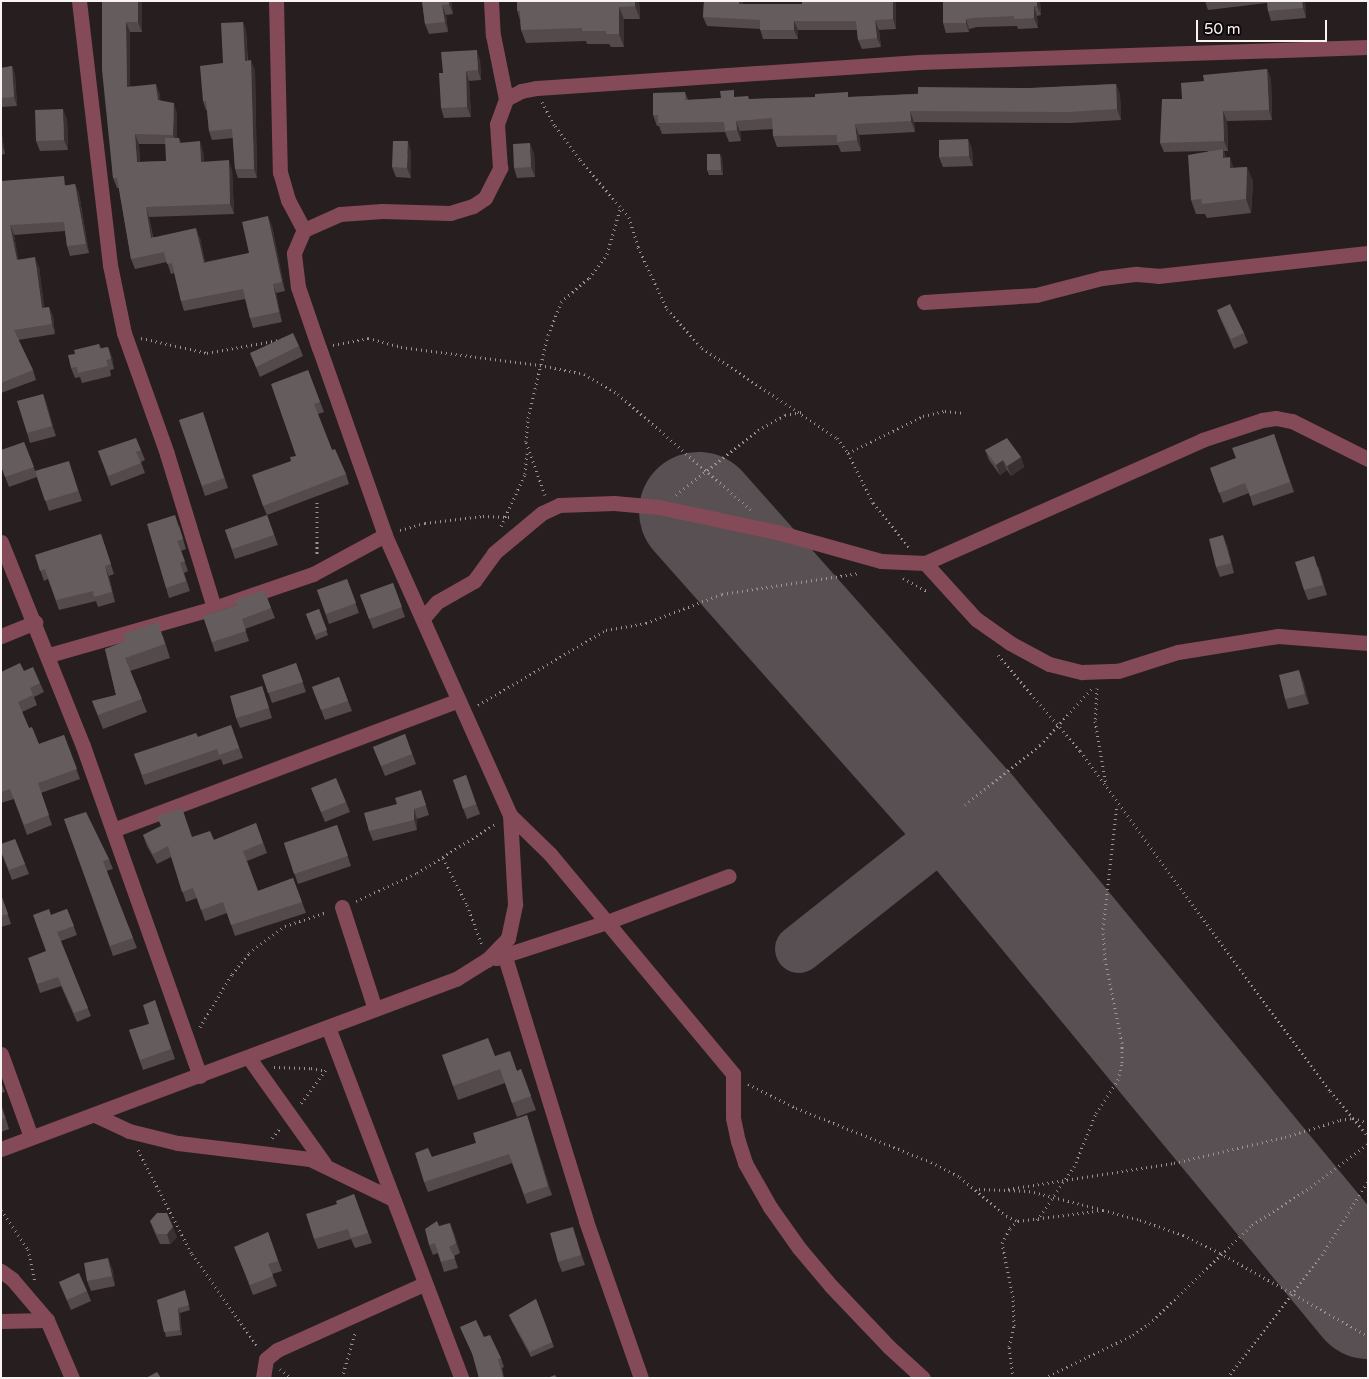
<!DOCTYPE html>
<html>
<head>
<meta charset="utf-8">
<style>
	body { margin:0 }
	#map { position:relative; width:1369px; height:1379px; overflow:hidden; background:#271e20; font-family:"Varela Round",sans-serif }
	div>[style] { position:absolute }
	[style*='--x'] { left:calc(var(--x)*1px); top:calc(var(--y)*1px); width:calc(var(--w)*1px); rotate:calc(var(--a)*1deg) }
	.taxiway>* { height:48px; margin:-24px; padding:0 24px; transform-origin:24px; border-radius:24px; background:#585052 }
	.runway>* { height:119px; margin:-59.5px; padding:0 59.5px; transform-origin:59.5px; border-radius:59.5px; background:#585052 }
	.path>* { height:3px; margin-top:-1.5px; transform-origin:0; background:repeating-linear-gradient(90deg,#9b9394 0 1px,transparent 0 5px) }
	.minor>* { height:15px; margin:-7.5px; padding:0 7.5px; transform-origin:7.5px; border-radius:7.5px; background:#844a57 }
	.wall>* { inset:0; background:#544a4b }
	.shaded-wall>* { inset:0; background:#3a3132 }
	.building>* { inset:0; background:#655c5d }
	span { translate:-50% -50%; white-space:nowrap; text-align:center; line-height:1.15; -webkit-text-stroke:4px #0d090a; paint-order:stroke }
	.frame { position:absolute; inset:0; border:2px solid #faf3f4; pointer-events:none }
	.scale { position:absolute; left:1196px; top:20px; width:131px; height:22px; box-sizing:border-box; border:2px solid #faf3f4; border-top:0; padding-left:6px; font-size:15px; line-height:18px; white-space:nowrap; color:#faf3f4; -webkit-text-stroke:4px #0d090a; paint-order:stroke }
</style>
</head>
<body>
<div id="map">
	<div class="taxiway">
		<i style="--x:799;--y:949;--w:216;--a:-38.4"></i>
	</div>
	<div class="runway">
		<i style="--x:698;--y:511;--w:407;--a:48.4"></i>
		<i style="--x:968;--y:815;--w:628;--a:50.43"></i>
	</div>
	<div class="path">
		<i style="--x:542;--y:102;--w:27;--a:62"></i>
		<i style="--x:555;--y:126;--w:42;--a:53.7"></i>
		<i style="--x:580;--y:160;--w:75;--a:49.3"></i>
		<i style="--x:629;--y:217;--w:31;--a:73"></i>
		<i style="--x:638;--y:247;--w:68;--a:64.9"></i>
		<i style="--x:667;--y:309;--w:52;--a:48.1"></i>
		<i style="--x:702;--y:348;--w:162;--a:33.7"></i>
		<i style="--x:837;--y:438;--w:19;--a:54"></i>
		<i style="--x:848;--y:453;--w:56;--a:63.4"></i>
		<i style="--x:873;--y:503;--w:57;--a:50.7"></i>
		<i style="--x:141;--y:338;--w:68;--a:12.8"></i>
		<i style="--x:207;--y:353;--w:78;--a:-10.3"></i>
		<i style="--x:333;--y:345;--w:36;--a:-11"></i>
		<i style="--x:368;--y:338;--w:34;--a:15"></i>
		<i style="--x:401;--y:347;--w:140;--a:7.4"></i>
		<i style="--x:540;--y:365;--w:45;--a:11.6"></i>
		<i style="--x:584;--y:374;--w:39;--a:30"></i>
		<i style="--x:618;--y:394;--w:176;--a:41.1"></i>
		<i style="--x:848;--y:453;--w:84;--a:-26.3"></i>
		<i style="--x:923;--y:416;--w:23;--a:-13"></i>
		<i style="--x:945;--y:411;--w:18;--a:6"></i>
		<i style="--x:545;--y:495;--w:56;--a:-109.7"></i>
		<i style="--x:526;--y:442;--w:24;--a:-85"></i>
		<i style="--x:528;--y:418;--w:85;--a:-76.5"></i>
		<i style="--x:548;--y:335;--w:35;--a:-68"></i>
		<i style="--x:561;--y:302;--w:37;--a:-41"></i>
		<i style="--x:589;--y:278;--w:30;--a:-53"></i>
		<i style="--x:607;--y:254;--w:50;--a:-73.7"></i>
		<i style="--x:676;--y:495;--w:105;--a:-38.4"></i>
		<i style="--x:758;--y:430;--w:31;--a:-29"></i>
		<i style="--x:785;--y:415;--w:17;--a:-10"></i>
		<i style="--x:317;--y:502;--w:52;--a:90"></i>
		<i style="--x:501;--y:526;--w:57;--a:-65.2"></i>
		<i style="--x:525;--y:474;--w:21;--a:-85"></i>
		<i style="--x:400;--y:530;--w:26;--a:-16"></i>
		<i style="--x:425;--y:523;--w:58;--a:-6.9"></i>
		<i style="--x:483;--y:516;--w:30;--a:2"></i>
		<i style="--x:903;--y:578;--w:29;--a:29"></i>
		<i style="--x:998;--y:655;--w:126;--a:49.5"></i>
		<i style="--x:1080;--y:751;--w:422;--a:53.7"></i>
		<i style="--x:1330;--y:1091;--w:59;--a:49.8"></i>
		<i style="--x:1097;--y:688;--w:33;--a:93"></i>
		<i style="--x:1095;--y:721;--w:65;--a:80.2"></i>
		<i style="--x:478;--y:705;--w:148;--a:-30.4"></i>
		<i style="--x:606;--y:630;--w:41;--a:-9.9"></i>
		<i style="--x:646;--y:623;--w:81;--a:-20.9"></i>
		<i style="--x:722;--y:594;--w:139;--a:-8.7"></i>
		<i style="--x:965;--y:805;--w:96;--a:-38.7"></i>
		<i style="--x:1040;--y:745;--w:77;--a:-47.6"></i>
		<i style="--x:443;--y:858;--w:53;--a:62.9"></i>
		<i style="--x:467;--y:905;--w:43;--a:69.4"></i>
		<i style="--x:356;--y:901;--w:67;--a:-24.7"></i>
		<i style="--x:417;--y:873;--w:92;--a:-32.1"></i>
		<i style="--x:200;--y:1027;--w:62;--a:-58.9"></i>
		<i style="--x:232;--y:974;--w:27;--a:-51"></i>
		<i style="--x:249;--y:953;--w:45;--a:-36.9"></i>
		<i style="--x:285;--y:926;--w:44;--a:-18.4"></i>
		<i style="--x:274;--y:1067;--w:37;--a:2"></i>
		<i style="--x:311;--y:1068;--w:15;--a:11"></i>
		<i style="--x:748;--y:1084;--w:54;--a:26.6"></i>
		<i style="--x:796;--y:1108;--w:145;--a:21.8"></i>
		<i style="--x:931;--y:1162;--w:33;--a:27"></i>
		<i style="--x:960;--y:1177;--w:60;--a:40.3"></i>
		<i style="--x:1006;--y:1216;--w:13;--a:23"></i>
		<i style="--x:1018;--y:1221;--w:86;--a:-7.4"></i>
		<i style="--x:1103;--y:1210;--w:38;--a:15"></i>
		<i style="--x:1140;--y:1220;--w:46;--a:19.2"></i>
		<i style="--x:1183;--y:1235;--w:41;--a:25.9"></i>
		<i style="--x:1220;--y:1253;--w:170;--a:29.3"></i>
		<i style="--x:301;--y:1103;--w:44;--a:-53.4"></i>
		<i style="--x:272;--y:1138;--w:14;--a:-51"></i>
		<i style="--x:138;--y:1150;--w:117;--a:62.6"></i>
		<i style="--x:192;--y:1254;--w:114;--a:54.6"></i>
		<i style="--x:979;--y:1189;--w:50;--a:2.3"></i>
		<i style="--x:1029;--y:1191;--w:73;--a:14.2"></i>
		<i style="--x:1008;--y:1189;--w:168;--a:-8.9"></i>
		<i style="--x:1174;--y:1163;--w:114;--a:-13.2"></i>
		<i style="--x:1285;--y:1137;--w:58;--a:-17.2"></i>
		<i style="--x:1340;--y:1120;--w:13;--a:-9"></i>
		<i style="--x:1353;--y:1118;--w:16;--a:18"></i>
		<i style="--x:1;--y:1210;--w:47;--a:55.3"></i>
		<i style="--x:28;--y:1249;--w:34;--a:78"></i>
		<i style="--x:1037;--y:1220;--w:65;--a:-55.1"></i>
		<i style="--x:1074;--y:1167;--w:58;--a:-67.8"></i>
		<i style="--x:1096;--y:1113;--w:40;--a:-56"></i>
		<i style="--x:1118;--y:1080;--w:17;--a:-77"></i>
		<i style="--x:1122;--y:1063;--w:20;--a:-90"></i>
		<i style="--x:1122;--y:1043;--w:86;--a:-101.4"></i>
		<i style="--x:1105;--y:959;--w:30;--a:-94"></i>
		<i style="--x:1103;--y:929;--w:125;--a:-83.6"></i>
		<i style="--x:280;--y:1369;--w:15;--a:37"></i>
		<i style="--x:342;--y:1378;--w:47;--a:-73.9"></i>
		<i style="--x:1013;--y:1378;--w:31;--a:-97"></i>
		<i style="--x:1009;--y:1347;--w:22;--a:-77"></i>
		<i style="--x:1014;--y:1326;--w:29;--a:-92"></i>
		<i style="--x:1013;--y:1297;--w:55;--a:-101.5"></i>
		<i style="--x:1002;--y:1243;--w:17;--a:-62"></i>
		<i style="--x:1010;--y:1228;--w:11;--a:-41"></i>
		<i style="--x:1044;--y:1378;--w:99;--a:-25.8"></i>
		<i style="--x:1133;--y:1335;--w:19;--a:-35"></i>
		<i style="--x:1149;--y:1324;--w:143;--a:-43.9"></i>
		<i style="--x:1252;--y:1225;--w:70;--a:-32.8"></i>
		<i style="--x:1311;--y:1187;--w:71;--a:-37"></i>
		<i style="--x:1227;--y:1378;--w:155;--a:-52.3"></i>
		<i style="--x:1322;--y:1255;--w:87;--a:-58.1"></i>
	</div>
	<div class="minor">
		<i style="--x:79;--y:1;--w:266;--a:83.3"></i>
		<i style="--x:110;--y:265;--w:69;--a:78.4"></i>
		<i style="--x:124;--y:333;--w:128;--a:70.4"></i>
		<i style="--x:167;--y:454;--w:161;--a:73"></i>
		<i style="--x:276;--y:1;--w:171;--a:88.7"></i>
		<i style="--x:280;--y:172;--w:29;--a:74"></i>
		<i style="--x:288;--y:200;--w:34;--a:62"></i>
		<i style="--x:491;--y:1;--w:34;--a:87"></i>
		<i style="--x:493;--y:35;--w:65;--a:78.5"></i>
		<i style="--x:924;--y:302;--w:112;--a:-3.6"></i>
		<i style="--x:1036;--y:295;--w:68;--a:-14.4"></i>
		<i style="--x:1102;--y:278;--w:35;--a:-7"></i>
		<i style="--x:1137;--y:274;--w:21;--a:5"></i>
		<i style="--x:1158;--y:276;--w:211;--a:-6.3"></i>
		<i style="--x:1;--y:542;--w:220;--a:68.1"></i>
		<i style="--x:83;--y:746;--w:350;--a:70.5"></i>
		<i style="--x:925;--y:563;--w:76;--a:47.7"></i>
		<i style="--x:976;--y:619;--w:42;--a:35.2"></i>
		<i style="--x:1010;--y:643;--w:44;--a:28.3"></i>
		<i style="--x:1049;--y:664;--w:34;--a:14"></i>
		<i style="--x:1082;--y:672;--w:36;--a:-2"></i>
		<i style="--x:1118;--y:671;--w:63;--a:-17.6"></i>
		<i style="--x:1178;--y:652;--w:101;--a:-9.1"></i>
		<i style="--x:1278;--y:636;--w:90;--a:4.4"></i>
		<i style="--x:424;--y:617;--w:20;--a:-49"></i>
		<i style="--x:437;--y:602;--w:43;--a:-29.6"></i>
		<i style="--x:474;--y:581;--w:34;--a:-54"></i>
		<i style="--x:494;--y:553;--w:62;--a:-39.8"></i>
		<i style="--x:542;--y:513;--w:19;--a:-25"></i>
		<i style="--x:559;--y:505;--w:55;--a:-2.1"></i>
		<i style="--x:614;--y:503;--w:45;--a:5.1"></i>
		<i style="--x:659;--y:507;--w:121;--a:12"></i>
		<i style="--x:777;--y:532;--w:108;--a:15.6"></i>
		<i style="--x:881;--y:561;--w:44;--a:2.6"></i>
		<i style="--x:925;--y:563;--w:303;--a:-23.9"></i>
		<i style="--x:1202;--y:440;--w:63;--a:-18.4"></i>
		<i style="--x:1262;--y:420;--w:14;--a:-8"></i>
		<i style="--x:1276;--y:418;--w:16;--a:11"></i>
		<i style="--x:1292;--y:421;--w:85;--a:26.6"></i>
		<i style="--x:1;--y:636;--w:37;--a:-22"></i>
		<i style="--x:49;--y:655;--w:172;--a:-15.9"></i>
		<i style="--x:214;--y:608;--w:105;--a:-19"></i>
		<i style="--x:313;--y:574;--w:82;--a:-28.4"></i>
		<i style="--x:510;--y:815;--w:56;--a:44.3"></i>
		<i style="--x:550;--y:854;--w:286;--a:50.2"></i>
		<i style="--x:733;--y:1074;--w:44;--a:90"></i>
		<i style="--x:733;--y:1118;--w:24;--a:78"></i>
		<i style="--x:738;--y:1141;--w:23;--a:72"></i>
		<i style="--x:745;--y:1163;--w:51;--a:60.4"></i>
		<i style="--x:770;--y:1207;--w:50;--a:54.7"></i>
		<i style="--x:799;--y:1248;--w:50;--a:49.9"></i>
		<i style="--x:831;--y:1286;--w:84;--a:46.4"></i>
		<i style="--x:889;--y:1347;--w:46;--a:42.4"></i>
		<i style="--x:113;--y:830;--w:369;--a:-20.6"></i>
		<i style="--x:342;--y:907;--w:107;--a:72.1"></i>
		<i style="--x:505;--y:957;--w:276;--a:72.9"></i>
		<i style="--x:586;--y:1221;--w:166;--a:70.7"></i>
		<i style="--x:496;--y:958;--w:117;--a:-18"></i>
		<i style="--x:607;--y:922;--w:130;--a:-20.7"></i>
		<i style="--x:328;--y:1027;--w:375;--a:69.2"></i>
		<i style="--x:1;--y:1054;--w:88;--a:70.1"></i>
		<i style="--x:249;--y:1058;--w:129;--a:54.5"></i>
		<i style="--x:97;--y:1116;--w:35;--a:25"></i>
		<i style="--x:129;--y:1131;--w:50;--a:13.8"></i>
		<i style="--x:178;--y:1143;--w:133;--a:6.9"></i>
		<i style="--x:310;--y:1159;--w:92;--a:25.7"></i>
		<i style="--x:1;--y:1149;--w:486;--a:-20.5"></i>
		<i style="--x:456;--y:979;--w:36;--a:-32"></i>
		<i style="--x:487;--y:960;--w:30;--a:-46"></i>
		<i style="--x:508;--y:938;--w:35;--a:-78"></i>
		<i style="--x:515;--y:904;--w:89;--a:-93.2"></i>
		<i style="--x:510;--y:815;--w:307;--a:-114.1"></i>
		<i style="--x:385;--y:535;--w:198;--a:-109.4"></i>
		<i style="--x:319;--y:348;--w:65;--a:-109"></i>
		<i style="--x:298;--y:287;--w:34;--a:-97"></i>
		<i style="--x:294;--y:253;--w:25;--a:-67"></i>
		<i style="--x:304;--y:230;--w:39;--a:-24"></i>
		<i style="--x:340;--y:214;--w:42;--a:-4.1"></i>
		<i style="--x:382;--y:211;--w:68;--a:1.7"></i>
		<i style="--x:450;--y:213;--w:24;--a:-17"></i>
		<i style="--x:473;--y:206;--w:14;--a:-34"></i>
		<i style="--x:485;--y:198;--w:34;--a:-63"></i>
		<i style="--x:500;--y:168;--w:44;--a:-93.9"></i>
		<i style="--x:497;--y:124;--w:27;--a:-70"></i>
		<i style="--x:506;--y:99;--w:17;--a:-28"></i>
		<i style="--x:521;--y:91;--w:16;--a:-11"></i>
		<i style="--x:537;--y:88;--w:383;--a:-3.9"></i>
		<i style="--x:919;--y:62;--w:449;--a:-1.9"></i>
		<i style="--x:1;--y:1271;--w:14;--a:36"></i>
		<i style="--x:12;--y:1279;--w:54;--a:49.5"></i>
		<i style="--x:47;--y:1320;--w:63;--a:66.7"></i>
		<i style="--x:1;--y:1321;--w:46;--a:-1.2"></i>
		<i style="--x:263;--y:1378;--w:19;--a:-81"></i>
		<i style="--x:266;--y:1359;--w:14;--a:-39"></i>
		<i style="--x:277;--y:1350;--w:161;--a:-24.2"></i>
	</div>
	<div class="wall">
		<i style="clip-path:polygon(evenodd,102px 1px,142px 1px,142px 32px,130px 32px,130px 86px,160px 94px,160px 101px,177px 113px,177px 138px,179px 138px,181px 143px,203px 151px,204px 162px,232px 170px,234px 214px,149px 217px,153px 237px,200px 238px,205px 262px,249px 253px,272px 226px,285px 291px,276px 293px,282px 322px,253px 328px,250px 318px,245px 299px,184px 311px,181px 301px,174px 273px,171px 274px,167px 262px,135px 269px,131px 259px,119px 188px,117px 188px,113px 178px,102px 1px,139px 144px,166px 144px,166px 161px,140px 162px,139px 144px)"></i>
		<i style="clip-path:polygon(422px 1px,451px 1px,453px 14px,446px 15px,448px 32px,429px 34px,425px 24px)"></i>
		<i style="clip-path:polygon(639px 1px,640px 19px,624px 19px,624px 47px,611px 47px,609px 44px,587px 44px,586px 41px,526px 43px,521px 30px,520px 20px,517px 10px)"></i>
		<i style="clip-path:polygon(704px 1px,742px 1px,743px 4px,802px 4px,802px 1px,896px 1px,896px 29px,879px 30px,881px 47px,862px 49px,858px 40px,857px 30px,798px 30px,798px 39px,763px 39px,760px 29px,707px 26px,703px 17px)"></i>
		<i style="clip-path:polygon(1205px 1px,1305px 1px,1306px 18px,1271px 21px,1268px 11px,1267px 3px,1208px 10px)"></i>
		<i style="clip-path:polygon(1040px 2px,1041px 15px,1037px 16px,1038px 28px,1018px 29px,1017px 26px,977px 27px,969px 29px,969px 32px,946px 33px,943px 23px)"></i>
		<i style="clip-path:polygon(243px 22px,246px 31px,248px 61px,255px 70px,257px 178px,238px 178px,235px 169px,233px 138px,212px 140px,209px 131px,207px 110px,206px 110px,203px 101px,223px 63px)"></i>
		<i style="clip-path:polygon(480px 60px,481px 80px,469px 81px,471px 117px,444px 118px,441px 108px,443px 73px)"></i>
		<i style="clip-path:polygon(12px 66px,15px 75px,17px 106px,1px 107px,1px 68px)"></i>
		<i style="clip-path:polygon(1267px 69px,1271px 79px,1272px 120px,1227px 121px,1228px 151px,1224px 151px,1226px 158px,1233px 168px,1247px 167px,1253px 182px,1251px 213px,1207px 218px,1205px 214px,1196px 214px,1191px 200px,1208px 151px,1164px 152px,1160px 143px,1182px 99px,1204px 81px)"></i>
		<i style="clip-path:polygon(1116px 84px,1120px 95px,1121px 120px,1071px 123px,914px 122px,915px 132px,859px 135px,861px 151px,841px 152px,838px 145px,777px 147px,773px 136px,773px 129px,740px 131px,741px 141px,729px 142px,725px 132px,662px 134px,659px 126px,657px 126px,653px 115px,685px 92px,688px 100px,736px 97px,750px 99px,850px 97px)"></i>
		<i style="clip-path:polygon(67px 119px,68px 150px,40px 151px,36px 141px)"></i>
		<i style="clip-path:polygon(1px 129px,5px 154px,1px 155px)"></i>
		<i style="clip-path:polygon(968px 139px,972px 149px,973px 166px,943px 167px,939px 157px)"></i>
		<i style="clip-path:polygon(411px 151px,411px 178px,396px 177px,392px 167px)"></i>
		<i style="clip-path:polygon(534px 153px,535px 177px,517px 178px,514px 168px)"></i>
		<i style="clip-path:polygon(720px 154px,722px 159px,723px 175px,709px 175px,707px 170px)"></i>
		<i style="clip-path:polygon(1px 181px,67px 185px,75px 184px,79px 194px,89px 253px,70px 256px,67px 246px,65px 231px,14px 235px,18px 259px,39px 267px,44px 308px,49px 307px,53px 317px,55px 334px,18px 340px,33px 370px,36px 380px,1px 393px)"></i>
		<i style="clip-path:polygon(1217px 310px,1244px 333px,1248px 343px,1234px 349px,1221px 320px)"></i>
		<i style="clip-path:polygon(99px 344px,101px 348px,108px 347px,112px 357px,114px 369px,110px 370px,111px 376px,82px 383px,80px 377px,75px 378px,71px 368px,75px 354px)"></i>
		<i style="clip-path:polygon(299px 346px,303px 356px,260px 377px,250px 353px)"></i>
		<i style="clip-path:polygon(308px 370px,324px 412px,318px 414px,332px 450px,346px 474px,349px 484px,267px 515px,278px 545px,235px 559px,225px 530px,267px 515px,263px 506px,291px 461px,296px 456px)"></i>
		<i style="clip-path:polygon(43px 394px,56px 436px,30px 443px,27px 433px)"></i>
		<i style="clip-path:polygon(179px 420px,206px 422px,228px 488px,205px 496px)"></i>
		<i style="clip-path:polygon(1274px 434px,1294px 492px,1253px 506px,1249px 493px,1223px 503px,1210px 468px,1236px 458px)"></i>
		<i style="clip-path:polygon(24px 442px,37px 476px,72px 471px,82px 501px,49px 511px,37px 477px,9px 487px,1px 466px)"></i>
		<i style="clip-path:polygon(141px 450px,145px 460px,141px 462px,145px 473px,111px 486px,98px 451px)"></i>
		<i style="clip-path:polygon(985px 450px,1021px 457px,1024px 467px,1011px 476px,1007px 470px,1000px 475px,989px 460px)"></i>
		<i style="clip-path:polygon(179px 525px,186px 549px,181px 551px,188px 571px,184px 573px,190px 591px,169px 598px,166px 588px)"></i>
		<i style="clip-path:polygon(101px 534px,114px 574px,109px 576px,115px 602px,98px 607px,96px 601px,59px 610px,48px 579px,44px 581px,35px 555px)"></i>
		<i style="clip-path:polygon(1227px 545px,1234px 573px,1220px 577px,1216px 567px)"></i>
		<i style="clip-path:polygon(1318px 566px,1327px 595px,1308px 600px,1304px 590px)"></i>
		<i style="clip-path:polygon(347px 579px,359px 613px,329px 624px,317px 590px)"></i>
		<i style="clip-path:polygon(393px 583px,405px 617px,373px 629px,360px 595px)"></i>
		<i style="clip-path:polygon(264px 590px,275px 618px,245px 629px,249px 641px,215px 652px,203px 616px,236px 605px)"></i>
		<i style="clip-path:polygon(319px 609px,328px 635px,316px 640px,306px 614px)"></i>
		<i style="clip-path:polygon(163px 636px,170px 658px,130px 671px,147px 712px,103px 729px,92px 701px,116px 695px,105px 649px)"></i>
		<i style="clip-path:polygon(296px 663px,306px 692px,272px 703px,262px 675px)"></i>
		<i style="clip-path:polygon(24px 671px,40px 683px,44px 692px,34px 697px,37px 705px,22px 712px,29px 728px,39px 744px,64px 735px,80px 779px,41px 793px,52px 825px,27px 835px,14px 799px,1px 803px,1px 672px)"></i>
		<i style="clip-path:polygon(339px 677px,352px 711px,325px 720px,312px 687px)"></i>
		<i style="clip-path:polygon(1303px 680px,1309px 704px,1288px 709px,1285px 699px)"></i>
		<i style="clip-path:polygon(262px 686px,272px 718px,240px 728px,236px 718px)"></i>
		<i style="clip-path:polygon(231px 725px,243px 758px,223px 765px,221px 759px,145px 785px,134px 754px,198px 737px)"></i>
		<i style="clip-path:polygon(405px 734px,416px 764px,385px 776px,373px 747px)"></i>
		<i style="clip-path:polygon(466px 775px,480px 814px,467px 819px,453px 780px)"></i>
		<i style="clip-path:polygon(311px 788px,346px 802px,350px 812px,325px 822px)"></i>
		<i style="clip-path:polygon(421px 790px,429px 815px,417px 819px,417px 830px,373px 841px,369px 831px,397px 804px)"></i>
		<i style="clip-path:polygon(64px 819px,109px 859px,113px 869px,106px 871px,137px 948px,113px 956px)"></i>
		<i style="clip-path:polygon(256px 823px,267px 853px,247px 861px,258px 891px,293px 878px,306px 913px,235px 936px,227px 913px,205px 921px,197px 898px,186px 902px,171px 857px,157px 864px,147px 846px,143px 835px,161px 826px,192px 837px,214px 840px)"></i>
		<i style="clip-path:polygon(337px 825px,351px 866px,298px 884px,284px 843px)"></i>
		<i style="clip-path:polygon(15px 839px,29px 874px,12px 880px,1px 852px)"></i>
		<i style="clip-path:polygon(1px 894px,11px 924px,1px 927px)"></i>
		<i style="clip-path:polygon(67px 909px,77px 935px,61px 941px,91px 1016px,77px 1022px,61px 986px,40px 993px,37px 984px,46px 951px,51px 915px)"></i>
		<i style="clip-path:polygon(155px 1000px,175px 1059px,143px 1070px,129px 1030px,149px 1024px)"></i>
		<i style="clip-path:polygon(442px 1055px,495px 1056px,517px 1071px,521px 1069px,536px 1110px,517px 1117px,505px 1083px,458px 1100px)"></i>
		<i style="clip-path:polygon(1px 1082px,5px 1092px,1px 1093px)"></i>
		<i style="clip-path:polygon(1px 1103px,9px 1129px,1px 1132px)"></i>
		<i style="clip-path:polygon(527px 1115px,552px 1195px,527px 1204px,512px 1163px,428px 1192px,424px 1182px,432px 1157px,476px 1143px)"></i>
		<i style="clip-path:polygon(354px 1194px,372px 1243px,355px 1248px,351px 1239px,318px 1249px,314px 1239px,337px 1204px)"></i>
		<i style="clip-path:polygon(150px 1221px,177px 1237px,170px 1244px,160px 1244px,154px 1231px)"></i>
		<i style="clip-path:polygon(439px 1226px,454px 1233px,460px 1253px,454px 1256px,458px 1268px,444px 1272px,438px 1253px,433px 1255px,429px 1245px)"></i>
		<i style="clip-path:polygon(268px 1232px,282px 1271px,272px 1274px,277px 1286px,253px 1295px,238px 1256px)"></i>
		<i style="clip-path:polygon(576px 1237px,585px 1265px,562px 1272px,558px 1262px)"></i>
		<i style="clip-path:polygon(112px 1268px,115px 1286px,91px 1291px,87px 1281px)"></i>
		<i style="clip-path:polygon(59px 1282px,87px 1291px,91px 1301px,71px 1310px)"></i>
		<i style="clip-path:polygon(186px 1295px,190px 1310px,180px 1313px,182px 1335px,166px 1337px,157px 1300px)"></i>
		<i style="clip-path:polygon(536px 1299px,554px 1347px,531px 1357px,511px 1320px,509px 1315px)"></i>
		<i style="clip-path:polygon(460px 1327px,484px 1337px,501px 1358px,504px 1367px,502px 1368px,504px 1378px,479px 1378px,474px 1358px)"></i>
	</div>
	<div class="shaded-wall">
		<i style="clip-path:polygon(138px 1px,142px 1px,142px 32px,138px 22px)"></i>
		<i style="clip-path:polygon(449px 1px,451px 1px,453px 14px,449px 4px)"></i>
		<i style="clip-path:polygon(635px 1px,639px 1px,640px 19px,635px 6px)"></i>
		<i style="clip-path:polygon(739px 1px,742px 1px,743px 4px,739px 4px)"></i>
		<i style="clip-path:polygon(893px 1px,896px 1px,896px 29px,893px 19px)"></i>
		<i style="clip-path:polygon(1037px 1px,1040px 1px,1040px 2px,1041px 15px,1037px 6px)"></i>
		<i style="clip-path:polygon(1302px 1px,1305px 1px,1306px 18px,1303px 8px)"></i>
		<i style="clip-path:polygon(442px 5px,446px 15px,448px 32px,445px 22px)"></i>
		<i style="clip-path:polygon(1034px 6px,1037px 16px,1038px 28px,1034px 18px)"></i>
		<i style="clip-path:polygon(619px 7px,624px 19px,624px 47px,619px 34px)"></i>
		<i style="clip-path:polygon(966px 19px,969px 29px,969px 32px,966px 23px)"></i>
		<i style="clip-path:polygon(875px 20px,879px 30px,881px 47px,877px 38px)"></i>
		<i style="clip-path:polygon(794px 21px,798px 30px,798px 39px,794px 30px)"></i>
		<i style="clip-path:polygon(126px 22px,130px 32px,130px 96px,127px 87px)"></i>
		<i style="clip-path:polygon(243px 22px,246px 31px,248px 70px,245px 61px)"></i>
		<i style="clip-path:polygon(477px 50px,480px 60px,481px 80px,478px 70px)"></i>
		<i style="clip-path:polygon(251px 60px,255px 70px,257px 178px,254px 169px)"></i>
		<i style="clip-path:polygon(12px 66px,15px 75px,17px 106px,14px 97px)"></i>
		<i style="clip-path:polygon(1267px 69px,1271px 79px,1272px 120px,1269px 110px)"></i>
		<i style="clip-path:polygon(466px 71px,469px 81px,471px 117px,467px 107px)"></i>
		<i style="clip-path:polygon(156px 84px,160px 94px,161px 110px,158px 100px)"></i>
		<i style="clip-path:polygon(1116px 84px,1120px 95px,1121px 120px,1117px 109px)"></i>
		<i style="clip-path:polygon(174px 103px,177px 113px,177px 144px,173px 135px)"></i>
		<i style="clip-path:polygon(63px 109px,67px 119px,68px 150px,64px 140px)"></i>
		<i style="clip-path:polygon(910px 111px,914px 122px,915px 132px,911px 121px)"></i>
		<i style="clip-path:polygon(1223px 111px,1227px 121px,1228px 151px,1224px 141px)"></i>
		<i style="clip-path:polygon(736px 121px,740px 131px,741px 141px,737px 130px)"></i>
		<i style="clip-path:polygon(855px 124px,859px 135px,861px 151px,857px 140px)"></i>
		<i style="clip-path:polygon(1px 129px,5px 154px,2px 145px,1px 141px)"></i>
		<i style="clip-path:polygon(135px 134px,139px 144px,140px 172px,137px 162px)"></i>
		<i style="clip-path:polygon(968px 139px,972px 149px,973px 166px,969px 156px)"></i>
		<i style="clip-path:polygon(200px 141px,203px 151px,205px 172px,201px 162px)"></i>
		<i style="clip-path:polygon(408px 141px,411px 151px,411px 178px,407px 168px)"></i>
		<i style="clip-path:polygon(530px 143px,534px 153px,535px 177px,531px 167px)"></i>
		<i style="clip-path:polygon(1223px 149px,1228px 163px,1223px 158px)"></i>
		<i style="clip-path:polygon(720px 154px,722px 159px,723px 175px,721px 170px)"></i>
		<i style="clip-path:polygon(1230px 157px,1235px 172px,1230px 168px)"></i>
		<i style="clip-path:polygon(229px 160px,232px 170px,234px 214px,230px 204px)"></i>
		<i style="clip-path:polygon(1247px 167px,1253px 182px,1251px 213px,1246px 199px)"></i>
		<i style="clip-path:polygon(75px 184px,79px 194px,89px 253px,86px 244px)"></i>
		<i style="clip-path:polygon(146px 207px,149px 217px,154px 247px,151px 238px)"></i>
		<i style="clip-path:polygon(268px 216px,272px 226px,285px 291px,282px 282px)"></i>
		<i style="clip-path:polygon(10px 225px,14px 235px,20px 269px,17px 260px)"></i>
		<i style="clip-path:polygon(196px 228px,200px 238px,207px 272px,204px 263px)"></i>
		<i style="clip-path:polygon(35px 257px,39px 267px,46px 318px,42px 308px)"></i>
		<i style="clip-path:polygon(273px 284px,276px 293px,282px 322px,279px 312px)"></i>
		<i style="clip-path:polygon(49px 307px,53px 317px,55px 334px,52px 324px)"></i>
		<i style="clip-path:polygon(108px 347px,112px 357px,114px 369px,111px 359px)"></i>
		<i style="clip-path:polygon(43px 394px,47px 404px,56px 436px,52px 426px)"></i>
		<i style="clip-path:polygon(1021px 457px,1024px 467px,1011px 476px,1007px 466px)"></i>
		<i style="clip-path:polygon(1003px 460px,1007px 470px,1000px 475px,996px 465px)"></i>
		<i style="clip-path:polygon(1223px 535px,1227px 545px,1234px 573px,1231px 563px)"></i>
		<i style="clip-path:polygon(105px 566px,109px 576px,115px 602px,112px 592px)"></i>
		<i style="clip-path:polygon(1299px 670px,1303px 680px,1309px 704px,1305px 694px)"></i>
		<i style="clip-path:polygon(414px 809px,417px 819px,417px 830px,414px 820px)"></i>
		<i style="clip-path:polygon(1px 1103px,9px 1129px,1px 1105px)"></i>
		<i style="clip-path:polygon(527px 1115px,530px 1124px,552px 1195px,548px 1186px)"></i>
		<i style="clip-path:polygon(450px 1223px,454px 1233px,460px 1253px,456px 1243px)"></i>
		<i style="clip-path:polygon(173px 1227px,177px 1237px,170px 1244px,167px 1234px)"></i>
		<i style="clip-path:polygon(573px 1227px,576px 1237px,585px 1265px,581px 1255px)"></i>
		<i style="clip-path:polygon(108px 1258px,112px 1268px,115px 1286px,112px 1276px)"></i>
		<i style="clip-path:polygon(178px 1308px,180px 1313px,182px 1335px,180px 1330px)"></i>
	</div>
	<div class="building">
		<i style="clip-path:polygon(102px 1px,138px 1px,138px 22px,126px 22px,127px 87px,156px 84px,158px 100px,174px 103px,173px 135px,135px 134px,137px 162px,166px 161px,165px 138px,179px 138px,179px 143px,200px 141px,201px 162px,229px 160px,230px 204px,146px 207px,151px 238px,196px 228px,204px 263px,249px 253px,242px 222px,268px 216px,282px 282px,273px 284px,279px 312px,250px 318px,243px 289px,181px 301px,172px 263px,167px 264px,164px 252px,131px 259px,117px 178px,113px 178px,102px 70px)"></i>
		<i style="clip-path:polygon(422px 1px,449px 1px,449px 4px,442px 5px,445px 22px,425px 24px)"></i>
		<i style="clip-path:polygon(517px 1px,635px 1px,635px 6px,619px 7px,619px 34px,606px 34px,606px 31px,582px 31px,582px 28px,521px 30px,520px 11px,517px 10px)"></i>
		<i style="clip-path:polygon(704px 1px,739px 1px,739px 4px,802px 4px,802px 1px,893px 1px,893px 19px,875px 20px,877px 38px,858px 40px,856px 21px,794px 21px,794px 30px,760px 30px,760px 20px,703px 17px)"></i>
		<i style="clip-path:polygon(943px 1px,1037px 1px,1037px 6px,1034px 6px,1034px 18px,1014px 19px,1014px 16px,973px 18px,966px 19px,966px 23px,943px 23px)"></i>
		<i style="clip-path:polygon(1267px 1px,1302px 1px,1303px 8px,1268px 11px)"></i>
		<i style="clip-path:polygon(243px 22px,245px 61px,251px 60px,254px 169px,235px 169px,232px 129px,209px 131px,206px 101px,203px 101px,200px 66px,223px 63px,221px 23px)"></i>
		<i style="clip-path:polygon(477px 50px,478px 70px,466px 71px,467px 107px,441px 108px,439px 73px,443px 73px,441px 52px)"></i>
		<i style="clip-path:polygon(12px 66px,14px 97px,1px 98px,1px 68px)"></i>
		<i style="clip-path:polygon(1267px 69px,1269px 110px,1223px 111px,1224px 141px,1160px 143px,1162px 99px,1182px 99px,1181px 83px,1204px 81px,1203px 75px)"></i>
		<i style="clip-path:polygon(1116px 84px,1117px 109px,1068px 112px,910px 111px,911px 121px,855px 124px,857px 140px,837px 142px,837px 135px,773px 136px,772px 118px,736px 121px,737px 130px,725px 131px,724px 122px,658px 123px,658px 115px,653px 115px,653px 93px,685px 92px,685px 100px,721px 98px,720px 91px,734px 90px,734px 97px,748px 96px,749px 99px,815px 97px,815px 94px,848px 92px,848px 97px,918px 94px,918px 87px,1029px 88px)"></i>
		<i style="clip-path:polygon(63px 109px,64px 140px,36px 141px,35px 110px)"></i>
		<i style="clip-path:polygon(968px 139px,969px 156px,939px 157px,939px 140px)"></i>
		<i style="clip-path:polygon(393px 141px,408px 141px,407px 168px,392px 167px)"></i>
		<i style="clip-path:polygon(530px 143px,531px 167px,514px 168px,513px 144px)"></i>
		<i style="clip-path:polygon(1223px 149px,1223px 158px,1230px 157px,1230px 168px,1247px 167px,1246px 199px,1202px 204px,1201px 199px,1191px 200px,1188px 155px)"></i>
		<i style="clip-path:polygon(707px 154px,720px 154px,721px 170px,707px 170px)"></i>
		<i style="clip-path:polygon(64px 176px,65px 186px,75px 184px,86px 244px,67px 246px,64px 222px,10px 225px,17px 260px,35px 257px,42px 308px,49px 307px,52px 324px,14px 330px,33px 370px,1px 383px,1px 181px)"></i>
		<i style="clip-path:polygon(1230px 304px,1244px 333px,1231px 339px,1217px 310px)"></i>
		<i style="clip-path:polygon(293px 333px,299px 346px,256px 367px,250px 353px)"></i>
		<i style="clip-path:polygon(99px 344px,100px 349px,108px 347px,111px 359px,106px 360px,108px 366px,78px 373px,77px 367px,71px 368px,68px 355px,75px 354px,74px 350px)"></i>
		<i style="clip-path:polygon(308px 370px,320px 402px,314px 404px,332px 450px,335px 449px,346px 474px,263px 506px,252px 475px,291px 461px,290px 457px,296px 456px,271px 384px)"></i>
		<i style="clip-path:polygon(43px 394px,52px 426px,27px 433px,17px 401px)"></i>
		<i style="clip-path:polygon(203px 412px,224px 478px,202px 486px,179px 420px)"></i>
		<i style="clip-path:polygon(1274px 434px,1290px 482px,1250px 496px,1245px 483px,1219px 493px,1210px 468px,1236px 458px,1232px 448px)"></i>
		<i style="clip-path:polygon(136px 438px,141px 450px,136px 452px,141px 463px,108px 476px,98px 451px)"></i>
		<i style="clip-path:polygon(1007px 438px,1021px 457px,1007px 466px,1003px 460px,996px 465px,985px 450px)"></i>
		<i style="clip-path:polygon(24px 442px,34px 467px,5px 477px,1px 466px,1px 450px)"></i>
		<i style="clip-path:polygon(69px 461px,78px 491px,45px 501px,35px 471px)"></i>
		<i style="clip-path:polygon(175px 515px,183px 539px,177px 541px,185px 561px,180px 563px,186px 581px,166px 588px,147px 524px)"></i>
		<i style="clip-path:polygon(267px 515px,274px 535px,232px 549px,225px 530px)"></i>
		<i style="clip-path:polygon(101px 534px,111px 564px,105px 566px,112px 592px,94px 597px,93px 591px,56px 600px,45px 569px,40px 571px,35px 555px)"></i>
		<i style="clip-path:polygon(1223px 535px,1231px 563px,1216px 567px,1209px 539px)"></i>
		<i style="clip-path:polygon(1314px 556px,1323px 585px,1304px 590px,1295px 562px)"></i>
		<i style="clip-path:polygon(347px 579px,356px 603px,326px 614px,317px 590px)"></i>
		<i style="clip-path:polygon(393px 583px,402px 607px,369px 619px,360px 595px)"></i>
		<i style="clip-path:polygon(264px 590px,271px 608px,242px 619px,246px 631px,212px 642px,203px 616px,237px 605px,235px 600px)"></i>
		<i style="clip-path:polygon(319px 609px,327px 630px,314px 635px,306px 614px)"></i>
		<i style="clip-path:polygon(158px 622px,165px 644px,125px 658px,142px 699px,98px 715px,92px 701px,116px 695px,105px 649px,125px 641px,123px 634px)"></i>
		<i style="clip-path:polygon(20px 663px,24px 671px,33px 667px,40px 683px,30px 688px,33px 695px,18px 702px,29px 728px,32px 727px,39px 744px,64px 735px,77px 769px,38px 783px,49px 815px,24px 825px,10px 789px,1px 792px,1px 672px)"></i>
		<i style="clip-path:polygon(296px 663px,303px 682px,268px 693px,262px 675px)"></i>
		<i style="clip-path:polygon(1299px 670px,1305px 694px,1285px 699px,1279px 675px)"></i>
		<i style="clip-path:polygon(339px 677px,348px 701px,321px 710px,312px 687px)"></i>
		<i style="clip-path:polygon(262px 686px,269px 708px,236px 718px,230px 696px)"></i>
		<i style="clip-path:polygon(231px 725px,239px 748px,219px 755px,217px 749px,142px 775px,134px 754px,196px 733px,198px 737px)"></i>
		<i style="clip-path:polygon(405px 734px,412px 754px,381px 766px,373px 747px)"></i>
		<i style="clip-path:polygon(466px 775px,476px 804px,463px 809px,453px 780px)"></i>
		<i style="clip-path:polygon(336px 778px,346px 802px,321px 812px,311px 788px)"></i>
		<i style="clip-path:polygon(421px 790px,426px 805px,414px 809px,414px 820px,369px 831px,364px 813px,397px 804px,395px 798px)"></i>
		<i style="clip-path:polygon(182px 808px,192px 837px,210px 831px,214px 840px,256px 823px,263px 843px,243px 851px,258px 891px,293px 878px,302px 902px,231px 925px,223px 902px,201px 910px,193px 888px,182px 892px,168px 846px,153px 854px,143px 835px,161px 826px,157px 816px)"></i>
		<i style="clip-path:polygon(86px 812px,109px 859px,103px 861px,133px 938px,110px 946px,64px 819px)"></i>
		<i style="clip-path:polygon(337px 825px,348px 856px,294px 874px,284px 843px)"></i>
		<i style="clip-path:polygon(15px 839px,25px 864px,9px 870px,1px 851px,1px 844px)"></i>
		<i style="clip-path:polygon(1px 895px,8px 914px,1px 916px)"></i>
		<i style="clip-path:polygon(49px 909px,51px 915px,67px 909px,74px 926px,57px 932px,88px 1008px,74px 1013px,58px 977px,37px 984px,28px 958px,46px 951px,33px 915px)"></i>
		<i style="clip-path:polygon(155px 1000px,171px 1049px,140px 1060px,129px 1030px,149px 1024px,143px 1005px)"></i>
		<i style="clip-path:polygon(488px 1038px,495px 1056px,510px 1051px,517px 1071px,521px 1069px,531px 1096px,512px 1103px,500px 1069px,453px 1086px,442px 1055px)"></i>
		<i style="clip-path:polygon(1px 1105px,5px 1118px,1px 1119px)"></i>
		<i style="clip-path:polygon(527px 1115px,548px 1186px,524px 1194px,509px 1154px,424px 1182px,415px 1153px,428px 1148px,432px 1157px,476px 1143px,473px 1133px)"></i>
		<i style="clip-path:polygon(354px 1194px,368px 1233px,351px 1238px,348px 1229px,314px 1239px,306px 1214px,337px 1204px,336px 1201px)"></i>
		<i style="clip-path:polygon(157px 1213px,167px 1213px,173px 1227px,167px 1234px,157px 1234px,150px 1221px)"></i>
		<i style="clip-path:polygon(437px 1221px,439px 1226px,450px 1223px,456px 1243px,449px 1247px,455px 1258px,441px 1262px,435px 1243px,429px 1245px,425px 1229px)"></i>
		<i style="clip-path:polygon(573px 1227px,581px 1255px,558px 1262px,550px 1233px)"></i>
		<i style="clip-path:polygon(268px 1232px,278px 1261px,268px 1264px,273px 1276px,250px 1285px,234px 1247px)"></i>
		<i style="clip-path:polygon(108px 1258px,112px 1276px,87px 1281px,84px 1263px)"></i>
		<i style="clip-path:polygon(79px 1273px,87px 1291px,67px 1300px,59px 1282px)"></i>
		<i style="clip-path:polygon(185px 1290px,189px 1305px,178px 1308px,180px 1330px,164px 1332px,157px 1300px)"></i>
		<i style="clip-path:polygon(536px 1299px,552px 1342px,530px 1352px,509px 1315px)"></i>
		<i style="clip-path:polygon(476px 1320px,484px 1337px,490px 1335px,501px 1358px,498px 1359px,503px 1378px,479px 1378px,472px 1353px,460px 1327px)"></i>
		<i style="clip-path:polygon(157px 1372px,161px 1378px,146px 1378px)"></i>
		<i style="clip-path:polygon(555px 1375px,557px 1378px,547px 1378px)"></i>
	</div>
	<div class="frame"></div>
	<div class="scale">50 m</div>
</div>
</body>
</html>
